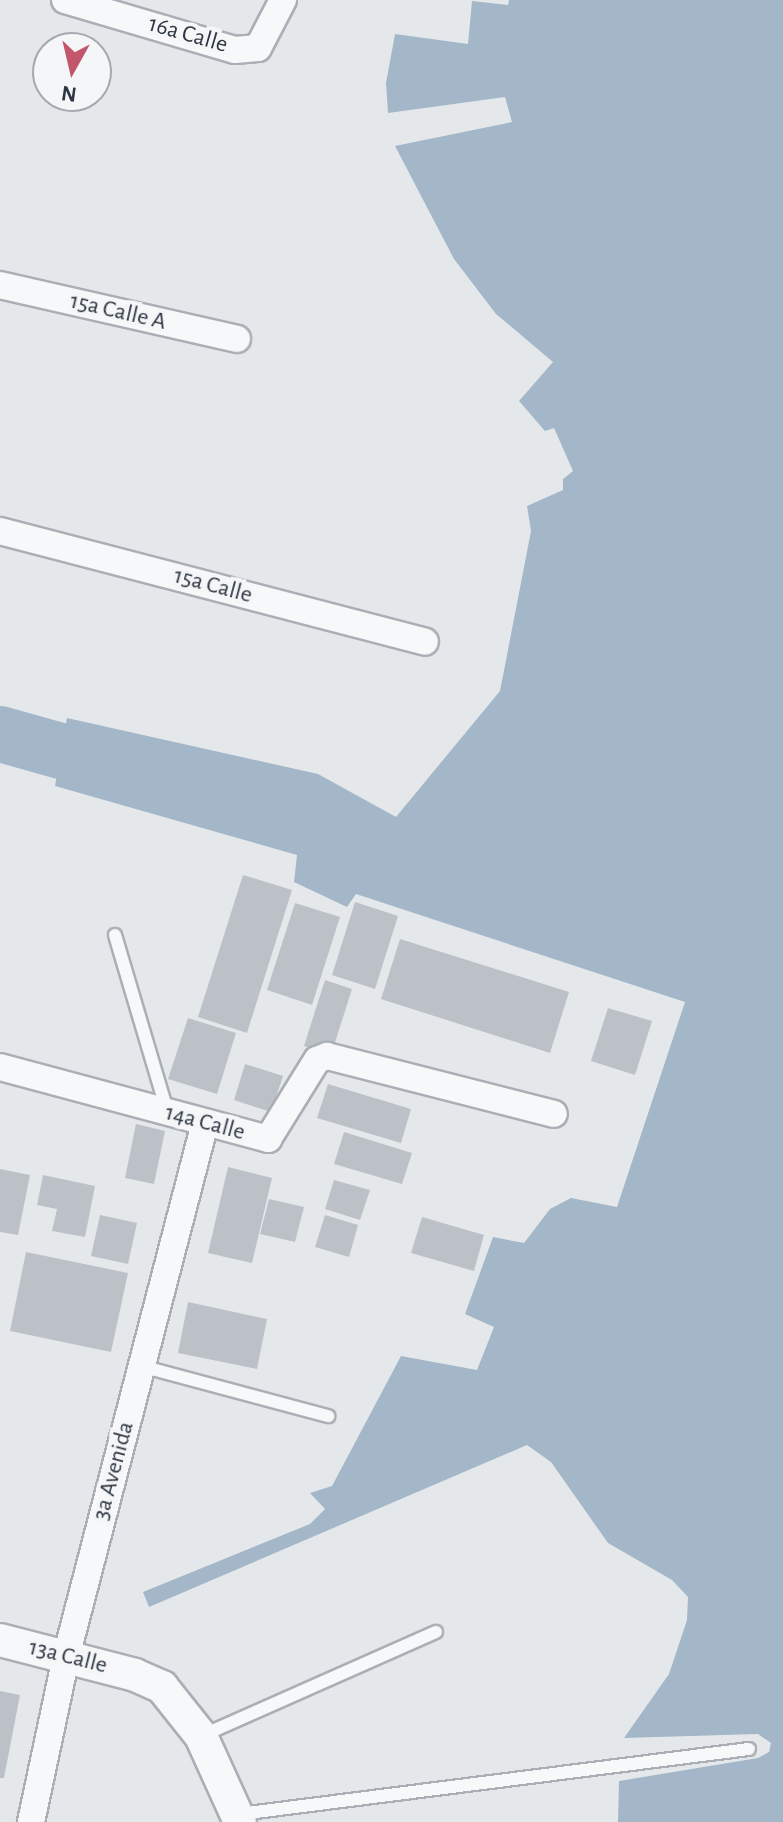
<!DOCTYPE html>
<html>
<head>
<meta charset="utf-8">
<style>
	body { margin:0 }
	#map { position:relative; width:783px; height:1822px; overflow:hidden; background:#e5e8eb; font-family:"Alegreya Sans",sans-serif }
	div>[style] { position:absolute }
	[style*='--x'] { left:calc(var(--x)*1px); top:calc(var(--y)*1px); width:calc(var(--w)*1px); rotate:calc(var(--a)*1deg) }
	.water>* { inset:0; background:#a3b7c8 }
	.river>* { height:56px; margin:-28px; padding:0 28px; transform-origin:28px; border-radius:28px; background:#a3b7c8 }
	.building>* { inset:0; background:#bcc1c8 }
	.roads { filter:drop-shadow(2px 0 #aaafb5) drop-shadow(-2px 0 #aaafb5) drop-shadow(0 2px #aaafb5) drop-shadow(0 -2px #aaafb5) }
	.service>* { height:12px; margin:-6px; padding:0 6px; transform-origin:6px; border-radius:6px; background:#f7f8fa }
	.minor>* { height:26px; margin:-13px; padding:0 13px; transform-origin:13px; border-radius:13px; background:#f7f8fa }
	.tertiary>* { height:32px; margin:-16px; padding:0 16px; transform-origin:16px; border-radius:16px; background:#f7f8fa }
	span { translate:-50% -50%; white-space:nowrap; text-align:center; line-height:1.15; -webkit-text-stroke:8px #f4f6f8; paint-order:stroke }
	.street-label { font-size:24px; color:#2d3642 }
	.north { position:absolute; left:32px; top:32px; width:80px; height:80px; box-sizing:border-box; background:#f4f6f8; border:2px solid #a4a9af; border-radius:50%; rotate:188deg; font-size:22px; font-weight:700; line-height:32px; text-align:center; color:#2d3642 }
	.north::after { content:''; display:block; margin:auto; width:28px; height:36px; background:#c4566c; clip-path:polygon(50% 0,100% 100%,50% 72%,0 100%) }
</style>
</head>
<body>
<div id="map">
	<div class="water">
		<i style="clip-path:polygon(509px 0,783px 0,783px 1822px,618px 1822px,619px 1781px,758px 1758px,769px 1752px,771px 1743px,758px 1734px,624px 1738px,669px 1674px,687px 1620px,688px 1597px,672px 1580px,608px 1543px,551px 1462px,527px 1445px,149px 1607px,143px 1592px,310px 1524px,325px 1509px,310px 1493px,332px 1486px,401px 1356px,477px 1370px,494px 1327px,465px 1314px,493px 1237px,524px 1243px,550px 1209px,571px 1198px,617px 1207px,685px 1002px,356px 894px,347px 907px,294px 882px,297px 855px,55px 786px,67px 718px,318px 774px,396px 817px,500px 691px,531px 531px,527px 506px,563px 490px,563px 479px,573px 471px,554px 428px,545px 431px,519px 401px,553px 362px,496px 314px,454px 259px,395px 146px,512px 122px,505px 97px,388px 113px,386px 83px,395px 34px,468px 44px,472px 1px,508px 5px)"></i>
	</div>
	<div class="river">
		<i style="--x:0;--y:734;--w:63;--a:15.6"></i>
	</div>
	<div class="building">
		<i style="clip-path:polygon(243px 875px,292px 890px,247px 1033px,198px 1017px)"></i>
		<i style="clip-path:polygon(355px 902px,398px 916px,375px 989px,332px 975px)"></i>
		<i style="clip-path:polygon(295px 903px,340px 917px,312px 1005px,267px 990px)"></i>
		<i style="clip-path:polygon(400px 939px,569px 992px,550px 1053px,381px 999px)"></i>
		<i style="clip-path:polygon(325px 980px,352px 989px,331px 1055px,304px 1046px)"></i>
		<i style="clip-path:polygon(608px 1008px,652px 1021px,635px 1075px,591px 1061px)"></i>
		<i style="clip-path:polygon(188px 1018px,236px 1033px,217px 1094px,168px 1079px)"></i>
		<i style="clip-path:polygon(245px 1064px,283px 1076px,271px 1112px,234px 1100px)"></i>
		<i style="clip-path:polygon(328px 1084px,411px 1109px,401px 1143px,317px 1118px)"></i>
		<i style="clip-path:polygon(136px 1124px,165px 1131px,154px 1184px,125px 1178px)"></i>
		<i style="clip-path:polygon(344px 1132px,412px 1153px,402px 1184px,334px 1164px)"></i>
		<i style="clip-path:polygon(228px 1167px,272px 1178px,252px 1263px,208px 1253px)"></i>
		<i style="clip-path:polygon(0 1169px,30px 1175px,18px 1235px,0 1232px)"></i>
		<i style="clip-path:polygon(43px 1175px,95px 1186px,85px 1237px,52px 1231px,57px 1209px,37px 1205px)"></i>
		<i style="clip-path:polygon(334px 1180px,370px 1190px,360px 1220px,325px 1209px)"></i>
		<i style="clip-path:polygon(269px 1199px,304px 1207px,295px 1242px,260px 1234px)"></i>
		<i style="clip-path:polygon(100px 1215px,137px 1223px,128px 1264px,91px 1256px)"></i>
		<i style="clip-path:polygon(325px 1215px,358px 1225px,349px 1257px,315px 1247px)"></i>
		<i style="clip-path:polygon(422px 1217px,484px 1235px,474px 1271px,411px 1253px)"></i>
		<i style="clip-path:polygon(26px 1252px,128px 1273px,111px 1352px,10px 1331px)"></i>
		<i style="clip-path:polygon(188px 1302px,267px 1319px,257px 1369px,178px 1353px)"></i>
		<i style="clip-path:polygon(0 1691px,20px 1695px,4px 1778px,0 1778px)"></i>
	</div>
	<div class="roads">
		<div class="service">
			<i style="--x:115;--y:935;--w:183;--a:73.5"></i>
			<i style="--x:141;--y:1366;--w:194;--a:15"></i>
			<i style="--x:201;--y:1736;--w:257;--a:-23.9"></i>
			<i style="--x:240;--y:1814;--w:513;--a:-7.28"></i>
		</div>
		<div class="minor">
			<i style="--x:65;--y:0;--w:177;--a:16.4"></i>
			<i style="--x:235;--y:50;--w:23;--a:-5"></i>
			<i style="--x:258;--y:48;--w:54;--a:-62.5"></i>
			<i style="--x:0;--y:285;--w:243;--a:12.8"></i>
			<i style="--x:0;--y:531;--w:439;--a:14.6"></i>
			<i style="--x:0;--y:1067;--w:278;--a:15"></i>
			<i style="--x:268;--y:1139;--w:93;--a:-58.2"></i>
			<i style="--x:317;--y:1060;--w:11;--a:-22"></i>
			<i style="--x:327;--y:1056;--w:234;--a:14.3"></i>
			<i style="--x:31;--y:1822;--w:169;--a:-78"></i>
			<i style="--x:66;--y:1657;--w:552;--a:-75.41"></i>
		</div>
		<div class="tertiary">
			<i style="--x:0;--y:1640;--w:139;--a:14.5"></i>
			<i style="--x:135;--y:1675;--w:30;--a:24"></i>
			<i style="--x:162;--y:1687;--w:63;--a:51.5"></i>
			<i style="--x:201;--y:1736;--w:94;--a:65.6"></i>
		</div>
	</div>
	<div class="street-label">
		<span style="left:188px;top:35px;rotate:16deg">16a Calle</span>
		<span style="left:118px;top:312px;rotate:13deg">15a Calle A</span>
		<span style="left:213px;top:586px;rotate:15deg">15a Calle</span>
		<span style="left:205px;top:1123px;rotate:15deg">14a Calle</span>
		<span style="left:114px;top:1471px;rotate:-75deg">3a Avenida</span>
		<span style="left:68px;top:1657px;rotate:14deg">13a Calle</span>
	</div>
	<div class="north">N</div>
</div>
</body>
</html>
